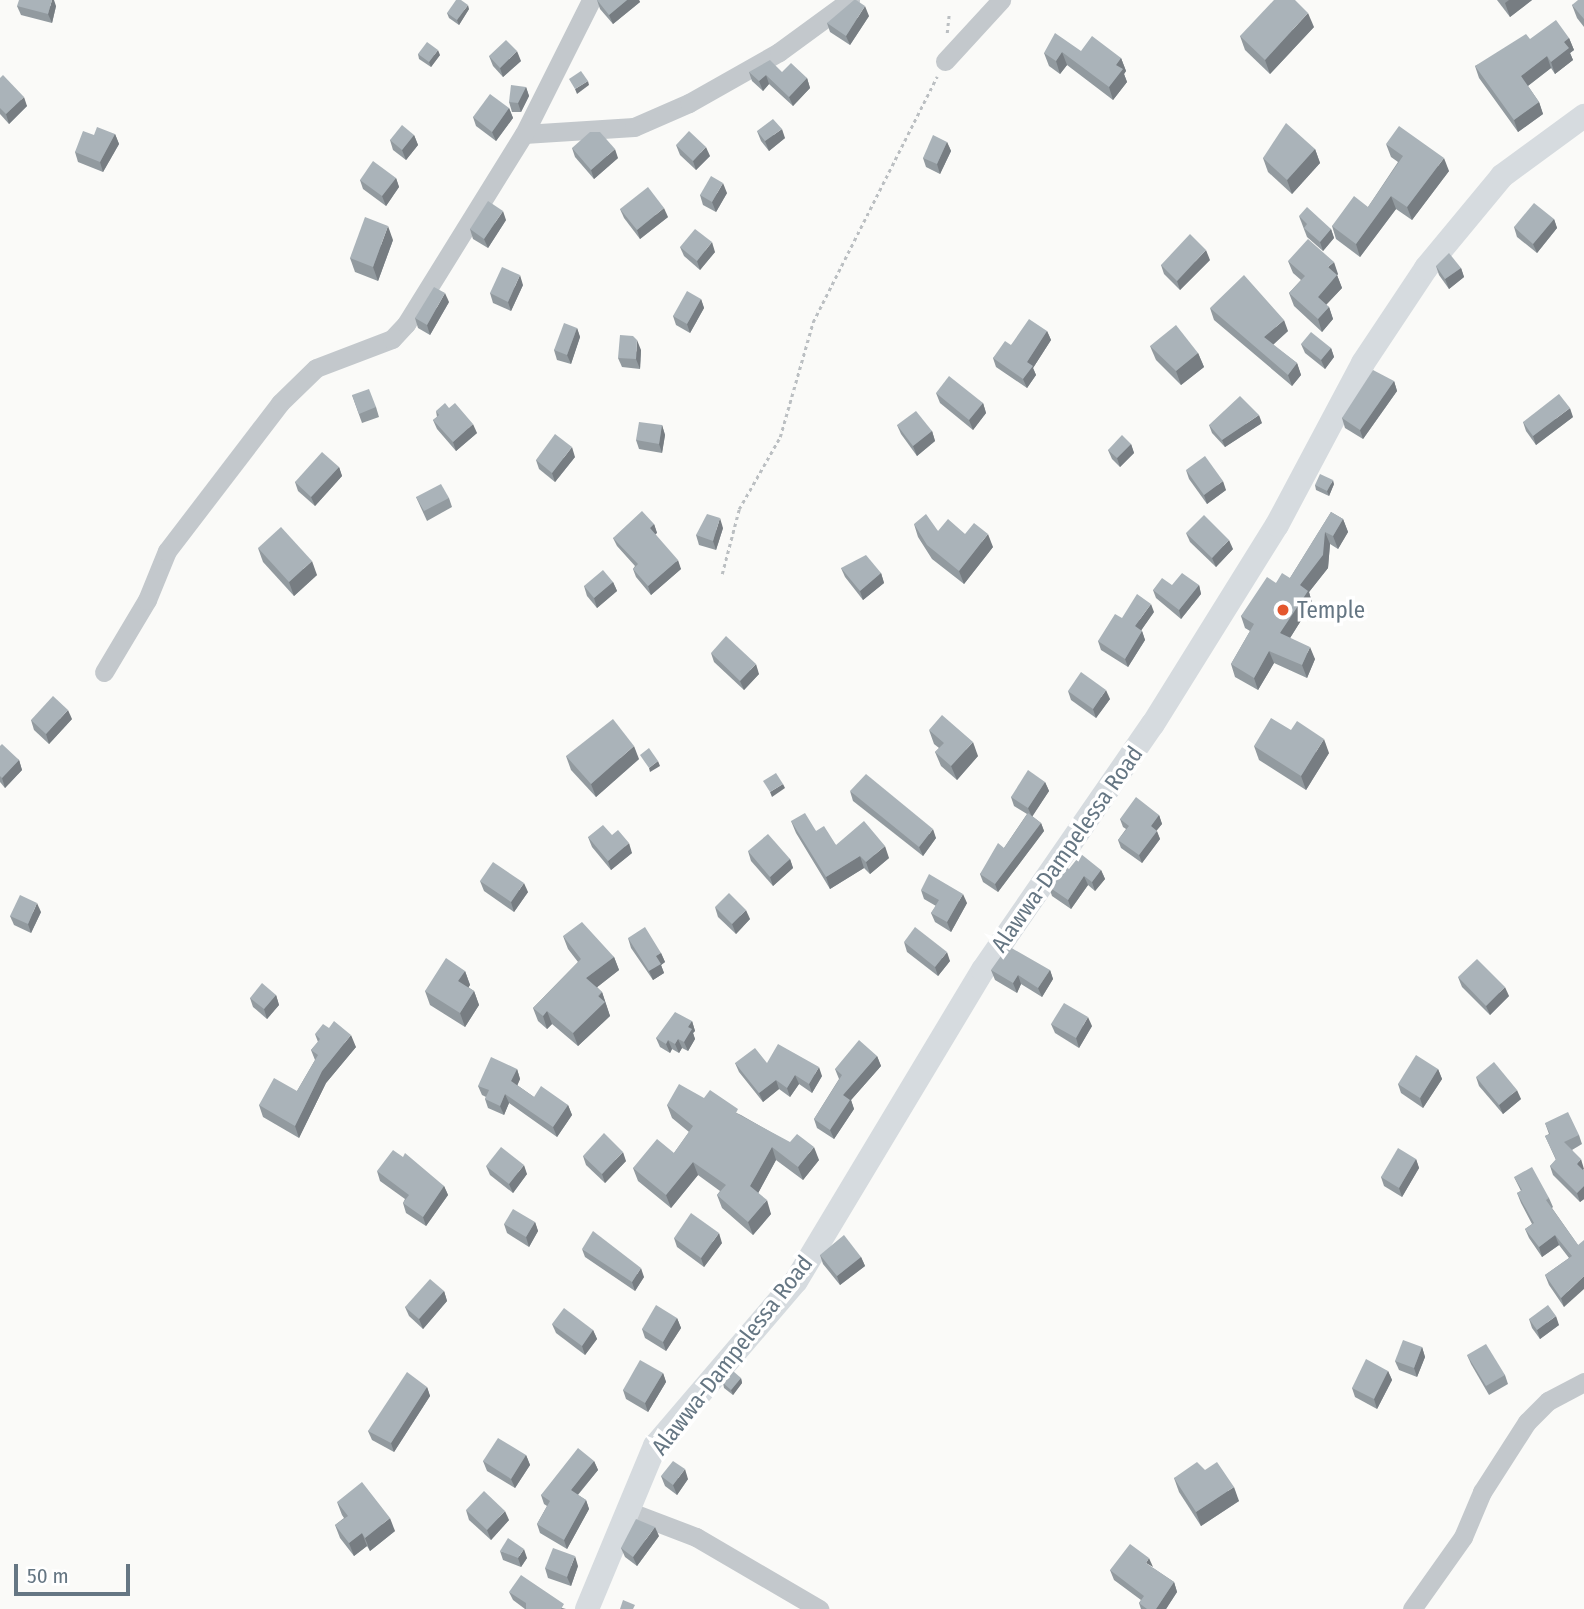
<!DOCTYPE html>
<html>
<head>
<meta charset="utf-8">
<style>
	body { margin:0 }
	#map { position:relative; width:1584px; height:1609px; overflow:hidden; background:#fafaf8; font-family:"Fira Sans Condensed",sans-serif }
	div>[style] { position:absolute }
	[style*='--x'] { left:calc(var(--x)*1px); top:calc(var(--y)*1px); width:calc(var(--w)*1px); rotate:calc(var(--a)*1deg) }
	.path>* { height:2.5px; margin-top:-1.25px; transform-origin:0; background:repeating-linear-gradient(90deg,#bbbfc2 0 3.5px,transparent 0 7px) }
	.minor>* { height:19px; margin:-9.5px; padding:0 9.5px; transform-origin:9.5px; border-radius:9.5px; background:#c3c8cc }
	.major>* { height:24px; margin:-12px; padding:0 12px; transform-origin:12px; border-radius:12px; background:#d6dbdf }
	.wall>* { inset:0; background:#929a9f }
	.shaded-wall>* { inset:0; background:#777d82 }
	.building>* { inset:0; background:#aab3b9 }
	.dots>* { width:19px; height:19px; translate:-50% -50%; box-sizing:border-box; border:4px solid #fff; border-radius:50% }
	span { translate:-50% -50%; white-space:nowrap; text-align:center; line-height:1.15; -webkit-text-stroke:7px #fff; paint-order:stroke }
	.poi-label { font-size:23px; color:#657683 }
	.left { translate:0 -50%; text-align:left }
	.street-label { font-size:23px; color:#657683 }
	.scale { position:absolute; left:14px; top:1564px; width:116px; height:32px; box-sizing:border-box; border:4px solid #657683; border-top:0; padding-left:9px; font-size:21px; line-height:24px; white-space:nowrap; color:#657683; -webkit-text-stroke:5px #fff; paint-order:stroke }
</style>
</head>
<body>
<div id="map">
	<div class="path">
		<i style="--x:947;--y:33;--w:18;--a:-84"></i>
		<i style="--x:722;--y:574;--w:67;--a:-75.3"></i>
		<i style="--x:739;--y:509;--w:83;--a:-60.3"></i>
		<i style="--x:780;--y:437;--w:120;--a:-74"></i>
		<i style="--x:813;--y:322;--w:275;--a:-63.2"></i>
	</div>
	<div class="minor">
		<i style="--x:945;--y:61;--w:83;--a:-47.4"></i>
		<i style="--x:524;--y:134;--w:110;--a:-3.6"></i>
		<i style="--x:634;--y:127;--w:60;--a:-23.6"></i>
		<i style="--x:689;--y:103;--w:103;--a:-29.5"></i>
		<i style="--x:779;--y:52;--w:88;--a:-36.2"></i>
		<i style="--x:104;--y:672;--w:84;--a:-59.2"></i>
		<i style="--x:147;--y:600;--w:53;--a:-67.8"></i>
		<i style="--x:167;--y:551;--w:186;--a:-52.6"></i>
		<i style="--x:280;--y:403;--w:50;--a:-44.2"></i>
		<i style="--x:316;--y:368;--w:81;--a:-20.9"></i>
		<i style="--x:392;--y:339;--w:21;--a:-47"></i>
		<i style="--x:406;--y:324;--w:224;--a:-58.2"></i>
		<i style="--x:524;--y:134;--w:150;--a:-63.4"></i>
		<i style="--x:628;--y:1511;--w:73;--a:20.9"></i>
		<i style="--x:696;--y:1537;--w:143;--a:30.3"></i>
		<i style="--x:1412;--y:1609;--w:88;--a:-54.7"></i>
		<i style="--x:1463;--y:1537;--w:49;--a:-67.1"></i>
		<i style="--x:1482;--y:1492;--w:83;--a:-57.3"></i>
		<i style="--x:1527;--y:1422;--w:30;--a:-45"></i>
		<i style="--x:1548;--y:1401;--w:41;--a:-27.8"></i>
	</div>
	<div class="major">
		<i style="--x:587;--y:1609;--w:177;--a:-67.4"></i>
		<i style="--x:655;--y:1446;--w:217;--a:-49.5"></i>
		<i style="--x:796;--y:1281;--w:363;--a:-59"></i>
		<i style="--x:983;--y:970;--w:299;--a:-55.4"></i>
		<i style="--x:1153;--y:724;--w:234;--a:-58.1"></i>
		<i style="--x:1277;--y:525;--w:183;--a:-62"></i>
		<i style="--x:1363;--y:363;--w:114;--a:-56.4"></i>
		<i style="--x:1426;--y:268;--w:119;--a:-50.4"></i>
		<i style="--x:1502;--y:176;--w:102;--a:-36.2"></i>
	</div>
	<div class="wall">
		<i style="clip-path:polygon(597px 0,639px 0,640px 2px,613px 24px,600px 9px)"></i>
		<i style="clip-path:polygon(1497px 0,1532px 0,1510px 17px)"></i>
		<i style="clip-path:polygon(1584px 0,1584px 27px,1577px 18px,1572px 5px)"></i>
		<i style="clip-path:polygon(17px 6px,56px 6px,52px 23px,21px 15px)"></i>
		<i style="clip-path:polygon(469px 9px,459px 25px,449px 18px,447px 13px)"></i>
		<i style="clip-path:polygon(869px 16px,850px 45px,830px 32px,827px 23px)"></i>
		<i style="clip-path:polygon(1314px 27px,1270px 74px,1245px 50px,1240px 36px)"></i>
		<i style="clip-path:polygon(1569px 38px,1574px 50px,1570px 53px,1573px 60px,1555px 74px,1551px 68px,1528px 86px,1539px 102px,1543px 114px,1518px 132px,1479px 78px,1475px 66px,1530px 39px)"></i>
		<i style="clip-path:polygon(1081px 51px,1121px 58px,1126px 71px,1124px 74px,1127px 82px,1113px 100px,1067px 65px,1060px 74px,1049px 66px,1044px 53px)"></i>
		<i style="clip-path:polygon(418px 54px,440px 55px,431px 67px,419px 59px)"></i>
		<i style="clip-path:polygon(489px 56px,521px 61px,503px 77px,493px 66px)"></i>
		<i style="clip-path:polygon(749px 72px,782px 72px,807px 78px,810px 88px,793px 106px,769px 84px,763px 91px,752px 81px)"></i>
		<i style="clip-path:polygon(0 78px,27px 106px,9px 124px,0 114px)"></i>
		<i style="clip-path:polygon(526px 87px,529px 96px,521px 112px,512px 112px,509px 102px)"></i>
		<i style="clip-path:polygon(509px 108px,513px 118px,496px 141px,476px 126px,473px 117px)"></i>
		<i style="clip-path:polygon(757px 131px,785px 138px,769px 151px,761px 141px)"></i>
		<i style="clip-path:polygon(115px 134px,119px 144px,103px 172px,78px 162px,75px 152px,94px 135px)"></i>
		<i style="clip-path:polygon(414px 135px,418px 145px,406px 160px,393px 150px,390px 140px)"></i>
		<i style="clip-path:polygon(947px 142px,951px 151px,940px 174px,926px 167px,923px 158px)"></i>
		<i style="clip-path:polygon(1386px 144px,1449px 171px,1412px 220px,1396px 209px,1360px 257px,1336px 239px,1332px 226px,1368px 207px,1398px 162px,1391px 157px)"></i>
		<i style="clip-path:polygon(676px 145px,710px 156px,696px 170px,680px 155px)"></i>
		<i style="clip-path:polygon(572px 148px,618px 158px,594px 179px,575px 157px)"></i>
		<i style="clip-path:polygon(1315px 149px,1320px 163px,1292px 194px,1268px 172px,1263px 158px)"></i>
		<i style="clip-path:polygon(396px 178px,399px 187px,386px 206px,363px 189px,360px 180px)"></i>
		<i style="clip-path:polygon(727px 193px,716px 212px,703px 205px,700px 195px)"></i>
		<i style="clip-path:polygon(620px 209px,668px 217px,640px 239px,624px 218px)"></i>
		<i style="clip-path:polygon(1299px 216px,1331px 229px,1334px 238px,1323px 251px,1307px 237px)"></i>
		<i style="clip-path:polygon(1554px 219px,1557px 228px,1537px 253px,1517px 237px,1514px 227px)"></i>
		<i style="clip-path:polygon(506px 220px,488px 248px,473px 239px,470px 229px)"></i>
		<i style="clip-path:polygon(393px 240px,378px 281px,355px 272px,350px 258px)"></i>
		<i style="clip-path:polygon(680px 247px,715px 252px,700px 270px,684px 256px)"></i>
		<i style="clip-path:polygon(1210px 260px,1180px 290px,1164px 274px,1161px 265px)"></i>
		<i style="clip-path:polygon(1288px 261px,1338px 274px,1337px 275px,1342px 288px,1326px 305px,1329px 307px,1333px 319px,1322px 332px,1294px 306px,1289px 293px,1301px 280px,1293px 273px)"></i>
		<i style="clip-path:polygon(1436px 266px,1461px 268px,1464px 277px,1449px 289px,1439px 275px)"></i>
		<i style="clip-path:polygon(523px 285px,511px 311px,493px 303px,490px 293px)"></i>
		<i style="clip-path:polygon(701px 299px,704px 308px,690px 333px,676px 325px,673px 316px)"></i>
		<i style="clip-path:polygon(449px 302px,430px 335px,418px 328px,415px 318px)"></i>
		<i style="clip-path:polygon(1210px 308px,1288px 331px,1273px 345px,1297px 363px,1301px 375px,1292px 386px,1214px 320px)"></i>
		<i style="clip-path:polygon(577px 328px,580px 337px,571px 364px,557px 360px,554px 350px)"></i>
		<i style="clip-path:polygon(1047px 331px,1051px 340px,1033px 368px,1036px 375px,1027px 388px,996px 367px,993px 358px,1011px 345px)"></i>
		<i style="clip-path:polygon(1301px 344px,1331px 348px,1334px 357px,1325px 369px,1305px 353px)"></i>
		<i style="clip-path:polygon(1150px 346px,1198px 353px,1204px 367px,1181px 385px,1156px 360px)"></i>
		<i style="clip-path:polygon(641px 350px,640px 369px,622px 367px,618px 358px)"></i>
		<i style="clip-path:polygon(1394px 381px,1397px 391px,1363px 439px,1345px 428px,1342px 418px)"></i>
		<i style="clip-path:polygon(936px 393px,983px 403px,986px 413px,973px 430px,940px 403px)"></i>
		<i style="clip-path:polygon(352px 395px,376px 407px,379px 417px,362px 423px)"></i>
		<i style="clip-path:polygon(436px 411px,477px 433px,456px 451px,437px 429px,433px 420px,437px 417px)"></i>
		<i style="clip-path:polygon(1573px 417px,1536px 445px,1526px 431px,1523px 422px)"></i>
		<i style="clip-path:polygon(1262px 423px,1225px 447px,1212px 433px,1209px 425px)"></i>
		<i style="clip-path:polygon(662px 425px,665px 435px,662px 453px,639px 449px,636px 440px)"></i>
		<i style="clip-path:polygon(897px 425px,932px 431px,935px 441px,917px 456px,901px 434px)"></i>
		<i style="clip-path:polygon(1131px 444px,1134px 453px,1120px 467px,1112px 459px,1108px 450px)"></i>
		<i style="clip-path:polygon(575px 457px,555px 482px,539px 469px,536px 460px)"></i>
		<i style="clip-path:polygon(339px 467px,342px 476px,315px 506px,298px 491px,295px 482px)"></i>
		<i style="clip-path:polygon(1186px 470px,1226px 490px,1207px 504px,1189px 479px)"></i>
		<i style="clip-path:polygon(1334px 484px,1329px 496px,1316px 490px,1315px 485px)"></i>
		<i style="clip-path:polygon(416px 497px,449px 498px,452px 507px,427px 521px)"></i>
		<i style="clip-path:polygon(1331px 512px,1343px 519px,1348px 532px,1338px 549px,1330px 544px,1328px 568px,1309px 592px,1312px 603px,1290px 638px,1315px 659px,1307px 678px,1274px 663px,1258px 690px,1235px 677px,1231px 664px,1250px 631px,1245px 628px,1241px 616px,1276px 583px,1290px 578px)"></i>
		<i style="clip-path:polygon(654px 524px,657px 533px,655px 534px,681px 569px,651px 595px,636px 577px,633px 569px,635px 566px,617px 546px,613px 538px)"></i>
		<i style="clip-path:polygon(914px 524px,938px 531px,965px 534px,993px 547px,964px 584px,932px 559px,918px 537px)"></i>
		<i style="clip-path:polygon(723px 528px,716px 550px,699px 545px,696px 535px)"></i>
		<i style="clip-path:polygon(1186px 533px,1233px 549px,1216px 567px,1190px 542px)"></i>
		<i style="clip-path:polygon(258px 548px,317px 575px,294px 596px,263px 562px)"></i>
		<i style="clip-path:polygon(841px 568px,881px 573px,884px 583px,863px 600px,845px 577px)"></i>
		<i style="clip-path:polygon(613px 582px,617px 591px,597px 608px,587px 596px,584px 586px)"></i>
		<i style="clip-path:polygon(1199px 585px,1201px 594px,1181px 619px,1156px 598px,1153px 590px)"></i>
		<i style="clip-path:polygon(1154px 612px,1141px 630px,1142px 631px,1145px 640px,1128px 667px,1101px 650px,1098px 641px)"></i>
		<i style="clip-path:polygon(711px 653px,759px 674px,744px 690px,714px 662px)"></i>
		<i style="clip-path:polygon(1068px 691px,1110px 699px,1096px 718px,1071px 700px)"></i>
		<i style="clip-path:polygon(72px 719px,49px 744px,34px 730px,31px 720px)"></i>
		<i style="clip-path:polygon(929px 730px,978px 756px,957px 780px,941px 766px,935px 752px,939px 748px,934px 744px)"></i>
		<i style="clip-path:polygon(0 746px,19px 760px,22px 770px,5px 788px,0 782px)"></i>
		<i style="clip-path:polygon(1254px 746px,1329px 753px,1306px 790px,1259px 760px)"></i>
		<i style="clip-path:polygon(566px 756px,639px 759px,596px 797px,571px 770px)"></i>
		<i style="clip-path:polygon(1045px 782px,1049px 791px,1032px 816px,1041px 823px,1044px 831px,998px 892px,983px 882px,980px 874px,1004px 848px,1027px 814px,1014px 806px,1011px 797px)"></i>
		<i style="clip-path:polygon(850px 791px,936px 838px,923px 856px,853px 801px)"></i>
		<i style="clip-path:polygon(1159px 815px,1162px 824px,1156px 830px,1160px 839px,1142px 863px,1121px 848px,1118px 840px,1126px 829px,1123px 827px,1120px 819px)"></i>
		<i style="clip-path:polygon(791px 821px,816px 831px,836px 845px,889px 858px,870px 874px,864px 868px,830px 889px,796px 833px)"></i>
		<i style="clip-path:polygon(612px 835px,632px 853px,611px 870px,592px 847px,588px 837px)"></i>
		<i style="clip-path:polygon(748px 851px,790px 859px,793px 868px,773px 886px,751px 861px)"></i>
		<i style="clip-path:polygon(1069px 869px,1101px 870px,1105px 879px,1095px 891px,1088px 885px,1071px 909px,1052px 896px,1049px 887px)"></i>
		<i style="clip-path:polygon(480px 881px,528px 892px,514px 912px,484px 891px)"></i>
		<i style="clip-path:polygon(921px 890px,967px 903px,951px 932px,935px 922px,931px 913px,936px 906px,924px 899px)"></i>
		<i style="clip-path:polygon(715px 907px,750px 919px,736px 934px,718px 917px)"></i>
		<i style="clip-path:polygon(41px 912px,31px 933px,14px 925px,10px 916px)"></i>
		<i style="clip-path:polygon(563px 936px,614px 957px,619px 970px,597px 987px,602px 992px,610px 1016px,578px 1046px,552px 1024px,547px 1029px,538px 1021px,533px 1008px,578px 962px,568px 949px)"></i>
		<i style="clip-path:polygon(628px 938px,661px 953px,665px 962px,661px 965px,664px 973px,653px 980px,631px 948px)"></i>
		<i style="clip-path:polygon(904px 942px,950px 961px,938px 976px,907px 952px)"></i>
		<i style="clip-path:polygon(991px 970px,1050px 970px,1053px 979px,1042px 997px,1021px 984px,1017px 993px,995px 980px)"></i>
		<i style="clip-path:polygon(465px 971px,470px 985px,468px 987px,474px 991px,479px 1005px,465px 1027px,430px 1005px,425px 991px)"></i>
		<i style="clip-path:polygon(1458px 977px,1509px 996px,1490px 1015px,1462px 987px)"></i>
		<i style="clip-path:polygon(276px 995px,279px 1005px,267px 1019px,253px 1007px,250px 998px)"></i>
		<i style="clip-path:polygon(692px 1021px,695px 1031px,693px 1033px,695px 1039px,688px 1051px,682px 1048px,679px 1053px,672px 1049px,670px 1053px,660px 1047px,656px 1038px)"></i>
		<i style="clip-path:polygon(1051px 1024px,1092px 1026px,1079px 1048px,1055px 1033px)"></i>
		<i style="clip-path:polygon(315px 1034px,356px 1047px,326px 1083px,299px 1138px,263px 1117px,259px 1105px,297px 1091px,315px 1060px,311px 1050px,318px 1042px)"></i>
		<i style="clip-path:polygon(877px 1056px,881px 1066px,851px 1100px,854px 1109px,834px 1139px,817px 1128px,814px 1119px,839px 1079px,835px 1069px)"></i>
		<i style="clip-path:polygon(735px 1063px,767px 1063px,822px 1076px,812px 1093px,799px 1084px,790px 1097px,779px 1089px,763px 1102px,739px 1072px)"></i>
		<i style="clip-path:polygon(517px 1069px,520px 1079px,517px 1085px,534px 1097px,568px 1105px,572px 1115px,557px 1137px,509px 1103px,504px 1115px,488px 1108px,485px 1099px,486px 1097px,482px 1095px,478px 1086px)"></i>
		<i style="clip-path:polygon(1438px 1069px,1442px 1079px,1423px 1108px,1401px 1093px,1398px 1084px)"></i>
		<i style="clip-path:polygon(1476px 1077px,1521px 1099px,1503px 1114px,1479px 1086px)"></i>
		<i style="clip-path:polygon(704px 1098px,741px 1115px,819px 1160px,803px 1180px,776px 1160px,758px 1193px,771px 1214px,753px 1235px,722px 1208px,717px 1195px,720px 1191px,698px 1175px,671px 1208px,638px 1181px,633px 1168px,674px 1153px,689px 1132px,672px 1118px,667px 1105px)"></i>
		<i style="clip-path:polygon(1545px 1123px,1579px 1135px,1582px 1144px,1572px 1150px,1584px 1171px,1584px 1199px,1580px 1202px,1553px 1175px,1550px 1166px,1556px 1160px,1545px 1136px,1549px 1134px)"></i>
		<i style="clip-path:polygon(583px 1156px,626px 1161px,605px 1183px,586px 1165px)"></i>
		<i style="clip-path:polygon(1416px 1159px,1419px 1168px,1402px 1197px,1384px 1186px,1381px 1177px)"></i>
		<i style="clip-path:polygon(486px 1166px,527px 1174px,513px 1193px,490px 1175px)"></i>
		<i style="clip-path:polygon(377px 1171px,444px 1186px,448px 1195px,426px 1226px,406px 1213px,403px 1203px,405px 1199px,380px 1181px)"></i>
		<i style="clip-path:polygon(1514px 1177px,1549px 1198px,1553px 1207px,1552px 1208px,1578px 1245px,1564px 1307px,1549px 1285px,1545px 1275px,1569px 1258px,1559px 1245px,1542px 1257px,1529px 1238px,1525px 1229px,1532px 1224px,1521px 1203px,1517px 1193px,1521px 1191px)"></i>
		<i style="clip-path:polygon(535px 1222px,538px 1231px,529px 1247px,507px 1233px,504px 1224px)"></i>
		<i style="clip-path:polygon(674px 1238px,722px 1243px,704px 1267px,677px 1247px)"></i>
		<i style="clip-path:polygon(582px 1249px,644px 1277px,635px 1291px,585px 1257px)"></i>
		<i style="clip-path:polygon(820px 1255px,861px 1257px,865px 1266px,840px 1285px,823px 1264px)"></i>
		<i style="clip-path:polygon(444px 1291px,447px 1301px,423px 1329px,409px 1316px,405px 1307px)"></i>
		<i style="clip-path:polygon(677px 1318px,681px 1328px,666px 1351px,645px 1338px,642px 1329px)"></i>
		<i style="clip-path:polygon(1529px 1319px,1559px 1325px,1540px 1339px,1532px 1328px)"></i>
		<i style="clip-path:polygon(552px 1324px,593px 1330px,597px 1339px,585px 1355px,556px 1333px)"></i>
		<i style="clip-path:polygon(1422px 1347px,1425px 1357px,1417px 1377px,1399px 1370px,1395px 1361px)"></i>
		<i style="clip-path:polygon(1467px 1355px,1505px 1375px,1508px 1384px,1489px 1395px,1471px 1364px)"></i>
		<i style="clip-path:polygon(1388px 1371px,1392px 1380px,1377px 1409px,1355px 1397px,1352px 1388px)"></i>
		<i style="clip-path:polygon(663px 1373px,666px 1382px,648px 1412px,626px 1399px,623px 1390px)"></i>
		<i style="clip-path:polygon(741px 1378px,742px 1383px,733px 1395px,724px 1388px,723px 1383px)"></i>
		<i style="clip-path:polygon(427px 1387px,430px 1396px,394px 1452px,372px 1440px,368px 1431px)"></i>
		<i style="clip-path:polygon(526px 1455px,530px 1465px,515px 1488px,487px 1471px,483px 1461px)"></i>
		<i style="clip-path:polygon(594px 1461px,598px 1470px,578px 1495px,586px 1500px,589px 1509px,567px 1549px,540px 1533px,537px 1524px,547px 1506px,544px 1504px,541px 1495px)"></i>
		<i style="clip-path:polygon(1205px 1470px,1239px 1501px,1201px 1526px,1179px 1492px,1174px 1478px)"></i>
		<i style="clip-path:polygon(661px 1476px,688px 1479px,677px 1495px,665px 1486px)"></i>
		<i style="clip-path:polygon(337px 1502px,395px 1531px,370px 1551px,367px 1546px,354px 1556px,340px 1538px,335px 1525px,344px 1518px,342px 1515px)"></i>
		<i style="clip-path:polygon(466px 1510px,509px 1520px,491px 1540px,469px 1520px)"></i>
		<i style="clip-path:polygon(659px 1536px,637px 1566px,625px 1557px,621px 1548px)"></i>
		<i style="clip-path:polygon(500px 1551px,527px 1558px,521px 1567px,503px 1560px)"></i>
		<i style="clip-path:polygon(578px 1566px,571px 1586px,548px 1578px,545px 1568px)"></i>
		<i style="clip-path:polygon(1153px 1568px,1174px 1582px,1177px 1592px,1166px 1609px,1141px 1609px,1139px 1603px,1141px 1600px,1114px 1580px,1110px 1570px)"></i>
		<i style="clip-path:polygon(509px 1592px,566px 1609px,525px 1609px,513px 1600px)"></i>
	</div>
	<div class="shaded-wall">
		<i style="clip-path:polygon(52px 0,54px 0,56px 6px,52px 23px,48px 14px)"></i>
		<i style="clip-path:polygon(627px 0,639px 0,640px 2px,613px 24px,609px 15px)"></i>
		<i style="clip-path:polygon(1509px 0,1532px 0,1510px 17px,1505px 3px)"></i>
		<i style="clip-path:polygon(468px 5px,469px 9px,459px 25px,457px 20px)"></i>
		<i style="clip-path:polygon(865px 6px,869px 16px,850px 45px,846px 36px)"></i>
		<i style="clip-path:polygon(1308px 13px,1314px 27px,1270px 74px,1265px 60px)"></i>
		<i style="clip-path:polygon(1569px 38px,1574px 50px,1570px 53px,1573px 60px,1555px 74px,1551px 62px,1564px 42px)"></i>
		<i style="clip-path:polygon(438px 50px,440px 55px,431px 67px,429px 62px)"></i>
		<i style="clip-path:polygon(517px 51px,521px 61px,503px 77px,500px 68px)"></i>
		<i style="clip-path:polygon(1062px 52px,1067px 65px,1060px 74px,1056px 61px)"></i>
		<i style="clip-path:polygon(1547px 56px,1551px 68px,1525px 88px,1521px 76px)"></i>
		<i style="clip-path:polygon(1121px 58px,1126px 71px,1124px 74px,1127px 82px,1113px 100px,1109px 87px,1116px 65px)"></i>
		<i style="clip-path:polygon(766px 75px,769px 84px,763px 91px,759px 81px)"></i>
		<i style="clip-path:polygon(807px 78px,810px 88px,793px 106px,789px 97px)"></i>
		<i style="clip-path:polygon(588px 81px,589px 85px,577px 94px,575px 89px)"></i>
		<i style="clip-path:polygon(526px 87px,529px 96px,521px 112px,518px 103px)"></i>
		<i style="clip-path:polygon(24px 97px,27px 106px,9px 124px,6px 114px)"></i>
		<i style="clip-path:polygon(1539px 102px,1543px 114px,1518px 132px,1514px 120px)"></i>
		<i style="clip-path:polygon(509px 108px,513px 118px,496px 141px,492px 132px)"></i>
		<i style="clip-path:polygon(782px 129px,785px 138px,769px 151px,765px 141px)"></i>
		<i style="clip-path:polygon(115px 134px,119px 144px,103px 172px,100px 162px)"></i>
		<i style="clip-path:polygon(414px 135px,418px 145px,406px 160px,402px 150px)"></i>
		<i style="clip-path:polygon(947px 142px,951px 151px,940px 174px,937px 164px)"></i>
		<i style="clip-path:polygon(706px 147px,710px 156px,696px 170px,693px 161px)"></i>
		<i style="clip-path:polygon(615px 149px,618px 158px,594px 179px,591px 170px)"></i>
		<i style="clip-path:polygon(1315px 149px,1320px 163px,1292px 194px,1287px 180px)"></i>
		<i style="clip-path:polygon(1444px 158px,1449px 171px,1412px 220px,1407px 207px)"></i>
		<i style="clip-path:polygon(396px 178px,399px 187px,386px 206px,382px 196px)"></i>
		<i style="clip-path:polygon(723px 183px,727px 193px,716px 212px,712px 202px)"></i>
		<i style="clip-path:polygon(1391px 196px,1396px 209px,1360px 257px,1356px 244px)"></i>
		<i style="clip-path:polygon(664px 208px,668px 217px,640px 239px,637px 230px)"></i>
		<i style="clip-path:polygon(503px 211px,506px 220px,488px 248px,484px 239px)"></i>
		<i style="clip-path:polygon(1554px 219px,1557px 228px,1537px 253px,1533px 244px)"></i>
		<i style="clip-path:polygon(388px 226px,393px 240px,378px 281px,373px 267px)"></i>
		<i style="clip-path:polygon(1331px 229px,1334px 238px,1323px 251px,1320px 242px)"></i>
		<i style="clip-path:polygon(712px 242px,715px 252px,700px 270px,697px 261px)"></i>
		<i style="clip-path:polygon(1206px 250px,1210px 260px,1180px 290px,1177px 281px)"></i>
		<i style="clip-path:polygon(1334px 262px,1338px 274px,1333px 280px,1328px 267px)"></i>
		<i style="clip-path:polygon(1461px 268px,1464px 277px,1449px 289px,1445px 279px)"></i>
		<i style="clip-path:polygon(520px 275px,523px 285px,511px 311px,508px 302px)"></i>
		<i style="clip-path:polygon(1337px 275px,1342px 288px,1322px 309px,1318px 297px)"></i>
		<i style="clip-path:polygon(445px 293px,449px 302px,430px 335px,427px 325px)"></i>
		<i style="clip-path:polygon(701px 299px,704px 308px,690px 333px,687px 324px)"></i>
		<i style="clip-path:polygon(1329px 307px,1333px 319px,1322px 332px,1318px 319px)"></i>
		<i style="clip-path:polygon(1284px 320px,1288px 331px,1268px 349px,1264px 337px)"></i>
		<i style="clip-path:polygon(577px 328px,580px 337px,571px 364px,567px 355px)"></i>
		<i style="clip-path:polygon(1047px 331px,1051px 340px,1033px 368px,1036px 375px,1027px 388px,1023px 379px,1027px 362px)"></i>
		<i style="clip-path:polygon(637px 340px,641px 350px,640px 369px,636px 359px)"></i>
		<i style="clip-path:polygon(1331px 348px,1334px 357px,1325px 369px,1321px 360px)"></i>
		<i style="clip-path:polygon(1198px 353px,1204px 367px,1181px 385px,1176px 371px)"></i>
		<i style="clip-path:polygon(1297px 363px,1301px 375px,1292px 386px,1288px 375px)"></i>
		<i style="clip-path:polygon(1394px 381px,1397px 391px,1363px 439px,1360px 430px)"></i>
		<i style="clip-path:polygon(983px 403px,986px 413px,973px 430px,969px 420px)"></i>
		<i style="clip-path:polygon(1570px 408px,1573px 417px,1536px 445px,1533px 436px)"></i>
		<i style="clip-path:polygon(1259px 415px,1262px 423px,1225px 447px,1222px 440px)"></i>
		<i style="clip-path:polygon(473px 424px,477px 433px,456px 451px,453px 442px)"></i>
		<i style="clip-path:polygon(662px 425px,665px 435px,662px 453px,659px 444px)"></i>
		<i style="clip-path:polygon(932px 431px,935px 441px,917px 456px,913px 446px)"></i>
		<i style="clip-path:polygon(1131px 444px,1134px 453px,1120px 467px,1117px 458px)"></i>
		<i style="clip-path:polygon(572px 447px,575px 457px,555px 482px,552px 473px)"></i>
		<i style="clip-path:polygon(339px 467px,342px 476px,315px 506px,311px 497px)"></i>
		<i style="clip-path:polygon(1333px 480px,1334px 484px,1329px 496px,1327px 491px)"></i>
		<i style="clip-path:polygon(1223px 481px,1226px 490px,1207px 504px,1204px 495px)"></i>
		<i style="clip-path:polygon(720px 518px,723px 528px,716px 550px,713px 541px)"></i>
		<i style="clip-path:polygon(1343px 519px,1348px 532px,1338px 549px,1333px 536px)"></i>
		<i style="clip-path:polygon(654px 524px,657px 533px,653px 536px,650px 528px)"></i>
		<i style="clip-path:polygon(1325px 532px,1330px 544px,1328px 568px,1309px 592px,1312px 603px,1285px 646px,1280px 633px,1300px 585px)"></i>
		<i style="clip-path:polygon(988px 534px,993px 547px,964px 584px,959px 571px)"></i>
		<i style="clip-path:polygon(1229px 540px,1233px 549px,1216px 567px,1212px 558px)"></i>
		<i style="clip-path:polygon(678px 560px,681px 569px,651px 595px,648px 586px)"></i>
		<i style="clip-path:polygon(312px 561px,317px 575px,294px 596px,289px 582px)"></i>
		<i style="clip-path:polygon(881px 573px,884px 583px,863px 600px,860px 591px)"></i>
		<i style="clip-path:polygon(613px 582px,617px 591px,597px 608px,594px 598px)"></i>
		<i style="clip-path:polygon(1199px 585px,1201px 594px,1181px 619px,1179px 610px)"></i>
		<i style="clip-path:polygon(1151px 604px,1154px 612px,1138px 635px,1135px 626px)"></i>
		<i style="clip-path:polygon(1142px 631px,1145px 640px,1128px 667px,1125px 659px)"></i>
		<i style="clip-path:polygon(1310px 647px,1315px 659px,1307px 678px,1302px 665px)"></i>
		<i style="clip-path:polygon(1269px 651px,1274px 663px,1258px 690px,1254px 678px)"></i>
		<i style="clip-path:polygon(756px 664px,759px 674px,744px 690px,740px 681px)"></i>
		<i style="clip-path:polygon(1106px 690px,1110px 699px,1096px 718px,1093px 709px)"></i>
		<i style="clip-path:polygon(68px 710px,72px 719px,49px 744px,46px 734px)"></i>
		<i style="clip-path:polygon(1324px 739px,1329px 753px,1306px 790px,1301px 776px)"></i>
		<i style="clip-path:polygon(973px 742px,978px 756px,957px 780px,951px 766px)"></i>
		<i style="clip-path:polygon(634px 746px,639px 759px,596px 797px,591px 784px)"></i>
		<i style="clip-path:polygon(19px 760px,22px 770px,5px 788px,2px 778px)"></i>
		<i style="clip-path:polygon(658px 761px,660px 766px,650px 772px,649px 768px)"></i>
		<i style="clip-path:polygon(1045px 782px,1049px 791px,1032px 817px,1028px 808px)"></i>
		<i style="clip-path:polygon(783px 784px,785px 788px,772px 797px,770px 792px)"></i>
		<i style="clip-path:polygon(1159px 815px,1162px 824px,1154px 834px,1151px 826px)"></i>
		<i style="clip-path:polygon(1041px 823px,1044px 831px,998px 892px,995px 884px)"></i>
		<i style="clip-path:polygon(933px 829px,936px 838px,923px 856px,919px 847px)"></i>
		<i style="clip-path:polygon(1157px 831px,1160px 839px,1142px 863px,1139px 855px)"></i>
		<i style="clip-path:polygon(629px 843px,632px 853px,611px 870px,608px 861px)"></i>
		<i style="clip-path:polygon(885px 846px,889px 858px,870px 874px,866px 862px)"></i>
		<i style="clip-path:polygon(860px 856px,864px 868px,830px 889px,826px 877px)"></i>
		<i style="clip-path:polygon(790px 859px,793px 868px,773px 886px,770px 877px)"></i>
		<i style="clip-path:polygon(1101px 870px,1105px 879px,1095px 891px,1092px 882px)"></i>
		<i style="clip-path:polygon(1084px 876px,1088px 885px,1071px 909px,1068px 900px)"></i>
		<i style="clip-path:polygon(524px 883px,528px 892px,514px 912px,511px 902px)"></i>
		<i style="clip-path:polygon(963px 894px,967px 903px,951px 932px,947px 922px)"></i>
		<i style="clip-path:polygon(37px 903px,41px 912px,31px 933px,28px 924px)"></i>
		<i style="clip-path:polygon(746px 910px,750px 919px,736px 934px,732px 924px)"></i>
		<i style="clip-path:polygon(947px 952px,950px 961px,938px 976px,935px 967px)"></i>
		<i style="clip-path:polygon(661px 953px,665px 962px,661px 965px,664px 973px,653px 980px,649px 971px,656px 956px)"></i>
		<i style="clip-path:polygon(614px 957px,619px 970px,591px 992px,586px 978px)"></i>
		<i style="clip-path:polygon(1050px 970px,1053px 979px,1042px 997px,1038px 988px)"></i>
		<i style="clip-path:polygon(465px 971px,470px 985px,464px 995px,458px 981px)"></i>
		<i style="clip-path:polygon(1018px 975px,1021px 984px,1017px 993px,1013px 983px)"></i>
		<i style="clip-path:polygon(1505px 987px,1509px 996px,1490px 1015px,1486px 1006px)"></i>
		<i style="clip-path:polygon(474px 991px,479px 1005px,465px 1027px,460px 1013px)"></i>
		<i style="clip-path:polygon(602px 992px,610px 1016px,578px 1046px,573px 1033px)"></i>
		<i style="clip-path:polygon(276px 995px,279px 1005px,267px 1019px,264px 1009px)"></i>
		<i style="clip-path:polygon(547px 1011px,552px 1024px,547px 1029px,543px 1016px)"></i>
		<i style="clip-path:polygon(1088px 1017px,1092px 1026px,1079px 1048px,1076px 1038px)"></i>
		<i style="clip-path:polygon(692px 1021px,695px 1031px,693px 1033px,695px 1039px,688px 1051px,684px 1042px,688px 1027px)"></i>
		<i style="clip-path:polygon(351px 1035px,356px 1047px,326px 1083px,299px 1138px,295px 1126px,322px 1071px)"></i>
		<i style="clip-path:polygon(678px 1039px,682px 1048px,679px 1053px,675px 1044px)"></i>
		<i style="clip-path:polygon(668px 1040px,672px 1049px,670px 1053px,666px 1044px)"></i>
		<i style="clip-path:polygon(877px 1056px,881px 1066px,851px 1100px,854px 1109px,834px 1139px,830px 1130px,843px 1095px)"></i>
		<i style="clip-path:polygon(819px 1067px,822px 1076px,812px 1093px,809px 1084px)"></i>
		<i style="clip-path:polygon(517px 1069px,520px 1079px,515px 1091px,511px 1081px)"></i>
		<i style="clip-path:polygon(1438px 1069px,1442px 1079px,1423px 1108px,1420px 1098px)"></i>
		<i style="clip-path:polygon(795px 1075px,799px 1084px,790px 1097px,787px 1088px)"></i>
		<i style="clip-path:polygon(776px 1080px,779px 1089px,763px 1102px,759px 1093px)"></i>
		<i style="clip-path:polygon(1517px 1090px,1521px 1099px,1503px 1114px,1499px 1105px)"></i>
		<i style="clip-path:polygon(505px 1094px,509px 1103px,504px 1115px,500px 1106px)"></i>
		<i style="clip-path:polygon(568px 1105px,572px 1115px,557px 1137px,553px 1127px)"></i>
		<i style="clip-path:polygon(772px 1147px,776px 1160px,755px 1199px,750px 1186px)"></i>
		<i style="clip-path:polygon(814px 1147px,819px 1160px,803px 1180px,798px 1167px)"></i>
		<i style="clip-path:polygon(623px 1152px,626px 1161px,605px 1183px,602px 1174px)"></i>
		<i style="clip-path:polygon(1416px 1159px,1419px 1168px,1402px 1197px,1399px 1188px)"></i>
		<i style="clip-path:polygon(1581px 1159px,1584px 1169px,1580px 1173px,1577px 1164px)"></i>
		<i style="clip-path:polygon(693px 1162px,698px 1175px,671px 1208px,666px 1195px)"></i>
		<i style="clip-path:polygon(524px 1165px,527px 1174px,513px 1193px,509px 1184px)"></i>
		<i style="clip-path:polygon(444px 1186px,448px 1195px,426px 1226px,423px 1217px)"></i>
		<i style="clip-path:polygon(1584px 1186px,1584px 1199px,1580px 1202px,1577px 1193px)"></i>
		<i style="clip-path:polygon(767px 1200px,771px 1214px,753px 1235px,748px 1222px)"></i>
		<i style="clip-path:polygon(535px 1222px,538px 1231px,529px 1247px,526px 1237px)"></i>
		<i style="clip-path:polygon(719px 1233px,722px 1243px,704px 1267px,701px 1258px)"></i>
		<i style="clip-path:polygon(1555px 1235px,1559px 1245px,1542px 1257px,1539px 1247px)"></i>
		<i style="clip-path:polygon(861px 1257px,865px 1266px,840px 1285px,837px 1276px)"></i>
		<i style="clip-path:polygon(641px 1268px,644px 1277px,635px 1291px,632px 1282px)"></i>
		<i style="clip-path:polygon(1584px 1276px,1584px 1289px,1564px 1307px,1561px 1298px)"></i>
		<i style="clip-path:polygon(444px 1291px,447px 1301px,423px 1329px,419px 1319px)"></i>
		<i style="clip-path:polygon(1556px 1316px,1559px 1325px,1540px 1339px,1537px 1330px)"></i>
		<i style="clip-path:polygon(677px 1318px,681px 1328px,666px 1351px,663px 1342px)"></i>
		<i style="clip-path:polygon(593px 1330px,597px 1339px,585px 1355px,582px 1346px)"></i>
		<i style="clip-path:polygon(1422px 1347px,1425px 1357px,1417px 1377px,1414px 1368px)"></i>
		<i style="clip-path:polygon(1388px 1371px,1392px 1380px,1377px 1409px,1374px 1399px)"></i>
		<i style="clip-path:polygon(663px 1373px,666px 1382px,648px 1412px,645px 1403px)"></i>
		<i style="clip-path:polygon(741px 1378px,742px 1383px,733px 1395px,731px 1390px)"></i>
		<i style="clip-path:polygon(427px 1387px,430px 1396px,394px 1452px,391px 1443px)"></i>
		<i style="clip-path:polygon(526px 1455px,530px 1465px,515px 1488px,511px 1479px)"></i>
		<i style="clip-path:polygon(594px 1461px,598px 1470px,574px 1499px,571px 1490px)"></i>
		<i style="clip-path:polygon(685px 1469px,688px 1479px,677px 1495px,673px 1485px)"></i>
		<i style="clip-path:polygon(1234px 1487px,1239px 1501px,1201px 1526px,1196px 1512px)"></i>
		<i style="clip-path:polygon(586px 1500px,589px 1509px,567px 1549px,564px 1540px)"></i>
		<i style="clip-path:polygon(505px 1511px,509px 1520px,491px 1540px,487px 1530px)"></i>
		<i style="clip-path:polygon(390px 1518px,395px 1531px,370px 1551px,365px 1538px)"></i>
		<i style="clip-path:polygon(655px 1527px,659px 1536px,637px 1566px,633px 1557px)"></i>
		<i style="clip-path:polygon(362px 1533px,367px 1546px,354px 1556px,349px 1543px)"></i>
		<i style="clip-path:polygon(524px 1549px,527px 1558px,521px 1567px,518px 1558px)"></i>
		<i style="clip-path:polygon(575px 1556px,578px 1566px,571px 1586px,567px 1577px)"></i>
		<i style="clip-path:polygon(1149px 1558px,1153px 1567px,1146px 1563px)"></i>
		<i style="clip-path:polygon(1174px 1582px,1177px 1592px,1166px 1609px,1156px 1609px)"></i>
	</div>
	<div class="building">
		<i style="clip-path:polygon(19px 0,52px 0,48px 14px,17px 6px)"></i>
		<i style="clip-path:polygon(456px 0,461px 0,468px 5px,457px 20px,447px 13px)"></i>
		<i style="clip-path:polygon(597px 0,627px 0,609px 15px)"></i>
		<i style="clip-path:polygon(854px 0,856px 0,865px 6px,846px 36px,827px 23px)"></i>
		<i style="clip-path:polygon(1274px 0,1295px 0,1308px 13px,1265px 60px,1240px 36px)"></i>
		<i style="clip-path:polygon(1578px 0,1584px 0,1584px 19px,1572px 5px)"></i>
		<i style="clip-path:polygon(1556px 20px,1569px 38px,1564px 42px,1569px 48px,1551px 62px,1547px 56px,1521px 76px,1539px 102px,1514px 120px,1475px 66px,1526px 34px,1530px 39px)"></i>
		<i style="clip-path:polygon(1055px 33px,1081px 51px,1092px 36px,1121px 58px,1116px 65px,1123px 69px,1109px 87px,1062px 52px,1056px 61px,1044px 53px)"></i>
		<i style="clip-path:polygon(506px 40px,517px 51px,500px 68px,489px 56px)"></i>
		<i style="clip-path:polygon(427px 42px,438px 50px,429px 62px,418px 54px)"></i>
		<i style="clip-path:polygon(770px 60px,782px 72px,791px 63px,807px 78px,789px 97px,766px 75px,759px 81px,749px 72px)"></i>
		<i style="clip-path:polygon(581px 71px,588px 81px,575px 89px,569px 79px)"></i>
		<i style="clip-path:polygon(3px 75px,24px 97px,6px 114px,0 108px,0 78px)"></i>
		<i style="clip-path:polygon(511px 85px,526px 87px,518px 103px,509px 102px)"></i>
		<i style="clip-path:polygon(490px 94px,509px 108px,492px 132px,473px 117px)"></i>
		<i style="clip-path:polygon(773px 119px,782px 129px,765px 141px,757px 131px)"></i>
		<i style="clip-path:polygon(1286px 123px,1315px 149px,1287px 180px,1263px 158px)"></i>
		<i style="clip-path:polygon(402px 125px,414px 135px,402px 150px,390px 140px)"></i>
		<i style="clip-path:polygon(1399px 126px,1444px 158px,1407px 207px,1391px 196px,1356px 244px,1332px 226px,1354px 196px,1368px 207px,1403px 156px,1386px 144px)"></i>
		<i style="clip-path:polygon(97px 127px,115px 134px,100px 162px,75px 152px,83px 131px,94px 135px)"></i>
		<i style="clip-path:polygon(689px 131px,706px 147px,693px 161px,676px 145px)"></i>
		<i style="clip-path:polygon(590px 132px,600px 132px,615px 149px,591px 170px,572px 148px)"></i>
		<i style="clip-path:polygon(933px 135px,947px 142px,937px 164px,923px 158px)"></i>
		<i style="clip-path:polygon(373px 161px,396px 178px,382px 196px,360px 180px)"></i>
		<i style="clip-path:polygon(711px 176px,723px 183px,712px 202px,700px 195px)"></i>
		<i style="clip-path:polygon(648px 187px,664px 208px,637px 230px,620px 209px)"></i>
		<i style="clip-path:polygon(488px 201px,503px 211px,484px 239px,470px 229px)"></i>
		<i style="clip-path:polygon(1534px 203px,1554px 219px,1533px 244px,1514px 227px)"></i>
		<i style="clip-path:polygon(1307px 207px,1331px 229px,1320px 242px,1304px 228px,1307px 224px,1299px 216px)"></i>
		<i style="clip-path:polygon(365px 217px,388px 226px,373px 267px,350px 258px)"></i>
		<i style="clip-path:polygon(695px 229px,712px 242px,697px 261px,680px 247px)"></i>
		<i style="clip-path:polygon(1190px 234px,1206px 250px,1177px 281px,1161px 265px)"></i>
		<i style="clip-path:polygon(1308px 239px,1334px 262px,1328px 267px,1337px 275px,1318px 297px,1329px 307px,1318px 319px,1289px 293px,1305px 276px,1288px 261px)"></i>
		<i style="clip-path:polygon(1449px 253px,1461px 268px,1445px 279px,1436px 266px)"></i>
		<i style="clip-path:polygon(502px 267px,520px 275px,508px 302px,490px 293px)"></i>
		<i style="clip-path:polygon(1244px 275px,1284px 320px,1264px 337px,1297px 363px,1288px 375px,1210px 308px)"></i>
		<i style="clip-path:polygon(434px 287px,445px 293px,427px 325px,415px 318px)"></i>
		<i style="clip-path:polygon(687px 291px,701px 299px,687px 324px,673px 316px)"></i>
		<i style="clip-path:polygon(1029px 319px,1047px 331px,1027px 362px,1033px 366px,1023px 379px,993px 358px,1005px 341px,1011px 345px)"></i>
		<i style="clip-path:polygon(564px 323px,577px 328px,567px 355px,554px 350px)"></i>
		<i style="clip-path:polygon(1176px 325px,1198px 353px,1176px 371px,1150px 346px)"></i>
		<i style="clip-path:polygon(1311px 332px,1331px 348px,1321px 360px,1301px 344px)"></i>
		<i style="clip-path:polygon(620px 335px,633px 336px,637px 340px,636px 359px,618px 358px)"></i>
		<i style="clip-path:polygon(1373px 370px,1394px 381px,1360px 430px,1342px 418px)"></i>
		<i style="clip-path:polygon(949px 376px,983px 403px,969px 420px,936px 393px)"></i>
		<i style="clip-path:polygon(369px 389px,376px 407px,359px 414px,352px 395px)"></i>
		<i style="clip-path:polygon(1559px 394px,1570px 408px,1533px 436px,1523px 422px)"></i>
		<i style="clip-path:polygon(1240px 396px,1259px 415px,1222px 440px,1209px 425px)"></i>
		<i style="clip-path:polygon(445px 403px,449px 408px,455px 403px,473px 424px,453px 442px,433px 420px,439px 415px,436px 411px)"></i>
		<i style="clip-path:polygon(916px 411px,932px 431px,913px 446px,897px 425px)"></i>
		<i style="clip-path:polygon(639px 422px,662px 425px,659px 444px,636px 440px)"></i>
		<i style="clip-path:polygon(555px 434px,572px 447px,552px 473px,536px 460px)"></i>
		<i style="clip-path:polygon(1122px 435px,1131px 444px,1117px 458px,1108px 450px)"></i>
		<i style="clip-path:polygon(322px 452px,339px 467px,311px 497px,295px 482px)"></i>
		<i style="clip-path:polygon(1205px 456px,1223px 481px,1204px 495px,1186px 470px)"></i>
		<i style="clip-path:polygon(1320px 474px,1333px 480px,1327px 491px,1315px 485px)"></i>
		<i style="clip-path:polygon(441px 484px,449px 498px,424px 511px,416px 497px)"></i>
		<i style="clip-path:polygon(642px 511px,654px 524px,650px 528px,678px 560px,648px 586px,633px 569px,638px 564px,613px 538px)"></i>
		<i style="clip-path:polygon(1331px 512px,1343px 519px,1333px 536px,1325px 532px,1323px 555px,1300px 585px,1308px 591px,1280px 633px,1310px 647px,1302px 665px,1269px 651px,1254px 678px,1231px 664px,1254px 624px,1241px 616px,1267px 577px,1276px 583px,1282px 573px,1290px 578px)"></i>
		<i style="clip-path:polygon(707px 514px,720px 518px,713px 541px,696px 535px)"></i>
		<i style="clip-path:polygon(926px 514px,938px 531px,948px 519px,965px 534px,974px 523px,988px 534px,959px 571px,927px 545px,914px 524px)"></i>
		<i style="clip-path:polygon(1204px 515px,1229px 540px,1212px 558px,1186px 533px)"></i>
		<i style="clip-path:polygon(281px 527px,312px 561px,289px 582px,258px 548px)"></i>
		<i style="clip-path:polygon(866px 555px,881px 573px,860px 591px,841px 568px)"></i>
		<i style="clip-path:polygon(603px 570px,613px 582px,594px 598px,584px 586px)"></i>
		<i style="clip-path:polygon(1182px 573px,1199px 585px,1179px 610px,1153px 590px,1162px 578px,1172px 585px)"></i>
		<i style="clip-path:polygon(1137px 594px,1151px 604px,1135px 626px,1142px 631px,1125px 659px,1098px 641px,1115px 614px,1122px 618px)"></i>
		<i style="clip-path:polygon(726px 636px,756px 664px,740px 681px,711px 653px)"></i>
		<i style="clip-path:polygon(1081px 672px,1106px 690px,1093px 709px,1068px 691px)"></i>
		<i style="clip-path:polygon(53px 696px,68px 710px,46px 734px,31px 720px)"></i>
		<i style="clip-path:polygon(942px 715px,973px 742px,951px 766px,935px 752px,944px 743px,929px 730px)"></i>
		<i style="clip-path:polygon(1271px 718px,1291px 730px,1297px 721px,1324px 739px,1301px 776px,1254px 746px)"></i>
		<i style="clip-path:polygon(613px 719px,634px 746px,591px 784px,566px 756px)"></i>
		<i style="clip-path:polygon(2px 744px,19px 760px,2px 778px,0 776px,0 746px)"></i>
		<i style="clip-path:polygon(649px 748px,658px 761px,649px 768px,640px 755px)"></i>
		<i style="clip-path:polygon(1028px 770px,1045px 782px,1028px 808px,1011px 797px)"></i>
		<i style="clip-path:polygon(776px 773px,783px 784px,770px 792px,763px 781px)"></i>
		<i style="clip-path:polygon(866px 774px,933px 829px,919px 847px,850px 791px)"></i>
		<i style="clip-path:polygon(1136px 797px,1159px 815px,1151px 826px,1157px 831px,1139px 855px,1118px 840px,1129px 826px,1120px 819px)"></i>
		<i style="clip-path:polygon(805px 813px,816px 831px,824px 826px,836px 845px,864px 821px,885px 846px,866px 862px,860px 856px,826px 877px,791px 821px)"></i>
		<i style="clip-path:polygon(1028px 813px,1041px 823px,995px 884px,980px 874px,998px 843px,1004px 848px)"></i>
		<i style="clip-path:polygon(603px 825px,612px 835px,618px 830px,629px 843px,608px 861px,588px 837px)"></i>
		<i style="clip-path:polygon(768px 834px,790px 859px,770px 877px,748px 851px)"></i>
		<i style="clip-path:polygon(1081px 854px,1101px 870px,1092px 882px,1084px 876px,1068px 900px,1049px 887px,1063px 865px,1069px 869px)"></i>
		<i style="clip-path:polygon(493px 862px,524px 883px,511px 902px,480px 881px)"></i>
		<i style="clip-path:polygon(929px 874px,963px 894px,947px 922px,931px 913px,939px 900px,921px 890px)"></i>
		<i style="clip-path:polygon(729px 893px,746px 910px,732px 924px,715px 907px)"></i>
		<i style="clip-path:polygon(20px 895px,37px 903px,28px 924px,10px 916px)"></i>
		<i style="clip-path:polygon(582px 922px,614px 957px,586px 978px,602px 992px,598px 996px,605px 1002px,573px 1033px,547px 1011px,543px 1016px,533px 1008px,581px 959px,563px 936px)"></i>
		<i style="clip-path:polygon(645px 927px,661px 953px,656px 956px,661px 964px,649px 971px,628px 938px)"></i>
		<i style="clip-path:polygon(915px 927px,947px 952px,935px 967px,904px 942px)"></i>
		<i style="clip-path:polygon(1008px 946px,1050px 970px,1038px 988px,1018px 975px,1013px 983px,991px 970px)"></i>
		<i style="clip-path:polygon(446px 958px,465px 971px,458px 981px,474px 991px,460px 1013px,425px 991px)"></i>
		<i style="clip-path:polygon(1477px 959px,1505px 987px,1486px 1006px,1458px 977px)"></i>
		<i style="clip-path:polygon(262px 983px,276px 995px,264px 1009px,250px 998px)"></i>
		<i style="clip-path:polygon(1064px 1003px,1088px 1017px,1076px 1038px,1051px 1024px)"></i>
		<i style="clip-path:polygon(675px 1012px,692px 1021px,688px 1027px,692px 1029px,684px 1042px,678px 1039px,675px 1044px,668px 1040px,666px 1044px,656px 1038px)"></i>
		<i style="clip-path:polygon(334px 1021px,351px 1035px,322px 1071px,295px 1126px,259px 1105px,274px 1078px,297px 1091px,318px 1055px,311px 1050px,320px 1039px,315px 1034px,323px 1024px,329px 1028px)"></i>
		<i style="clip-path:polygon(859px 1040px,877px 1056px,843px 1095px,850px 1100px,830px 1130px,814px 1119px,842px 1075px,835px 1069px)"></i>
		<i style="clip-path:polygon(778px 1044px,819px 1067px,809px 1084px,795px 1075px,787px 1088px,776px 1080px,759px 1093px,735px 1063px,755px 1048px,767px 1063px)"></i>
		<i style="clip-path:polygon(1416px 1055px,1438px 1069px,1420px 1098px,1398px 1084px)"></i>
		<i style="clip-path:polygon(491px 1057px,517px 1069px,511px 1081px,534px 1097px,541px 1086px,568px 1105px,553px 1127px,505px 1094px,500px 1106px,485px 1099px,489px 1090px,478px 1086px)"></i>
		<i style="clip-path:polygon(1494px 1062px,1517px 1090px,1499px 1105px,1476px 1077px)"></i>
		<i style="clip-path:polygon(679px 1084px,704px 1098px,710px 1090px,738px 1109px,736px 1113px,790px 1142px,797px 1134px,814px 1147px,798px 1167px,772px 1147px,750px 1186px,767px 1200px,748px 1222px,717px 1195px,726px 1185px,693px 1162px,666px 1195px,633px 1168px,657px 1139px,674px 1153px,693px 1126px,667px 1105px)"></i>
		<i style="clip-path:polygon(1568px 1112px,1579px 1135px,1564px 1142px,1581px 1159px,1577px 1164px,1584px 1171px,1584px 1186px,1577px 1193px,1550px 1166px,1556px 1159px,1545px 1136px,1550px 1134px,1545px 1123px)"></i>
		<i style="clip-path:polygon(604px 1133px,623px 1152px,602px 1174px,583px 1156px)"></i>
		<i style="clip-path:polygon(501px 1147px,524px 1165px,509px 1184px,486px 1166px)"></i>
		<i style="clip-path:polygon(1398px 1148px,1416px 1159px,1399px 1188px,1381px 1177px)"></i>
		<i style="clip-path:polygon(393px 1150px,403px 1157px,405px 1153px,444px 1186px,423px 1217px,403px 1203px,409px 1195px,377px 1171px)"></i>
		<i style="clip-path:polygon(1532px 1167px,1549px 1198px,1546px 1200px,1578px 1245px,1584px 1240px,1584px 1276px,1561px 1298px,1545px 1275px,1572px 1256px,1555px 1235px,1539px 1247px,1525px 1229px,1534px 1223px,1517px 1193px,1522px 1190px,1514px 1177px)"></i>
		<i style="clip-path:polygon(513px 1209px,535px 1222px,526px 1237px,504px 1224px)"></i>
		<i style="clip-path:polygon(691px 1213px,719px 1233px,701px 1258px,674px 1238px)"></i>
		<i style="clip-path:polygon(593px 1231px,641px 1268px,632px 1282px,582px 1249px)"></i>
		<i style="clip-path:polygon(844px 1235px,861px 1257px,837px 1276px,820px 1255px)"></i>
		<i style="clip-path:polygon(430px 1279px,444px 1291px,419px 1319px,405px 1307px)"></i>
		<i style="clip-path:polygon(656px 1305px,677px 1318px,663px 1342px,642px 1329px)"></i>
		<i style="clip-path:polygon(1548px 1305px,1556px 1316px,1537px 1330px,1529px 1319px)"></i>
		<i style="clip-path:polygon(564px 1308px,593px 1330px,582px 1346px,552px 1324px)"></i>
		<i style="clip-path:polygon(1403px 1340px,1422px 1347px,1414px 1368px,1395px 1361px)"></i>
		<i style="clip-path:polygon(1486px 1344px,1505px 1375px,1486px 1386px,1467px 1355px)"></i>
		<i style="clip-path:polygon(1366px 1359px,1388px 1371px,1374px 1399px,1352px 1388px)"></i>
		<i style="clip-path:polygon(640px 1360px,663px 1373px,645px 1403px,623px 1390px)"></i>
		<i style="clip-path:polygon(733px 1371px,741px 1378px,731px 1390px,723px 1383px)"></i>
		<i style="clip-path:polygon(407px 1372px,427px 1387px,391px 1443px,368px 1431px)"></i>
		<i style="clip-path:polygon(498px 1438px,526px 1455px,511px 1479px,483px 1461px)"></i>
		<i style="clip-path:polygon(578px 1448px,594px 1461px,571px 1490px,586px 1500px,564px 1540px,537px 1524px,550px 1501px,541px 1495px)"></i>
		<i style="clip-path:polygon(673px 1461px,685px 1469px,673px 1485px,661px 1476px)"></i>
		<i style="clip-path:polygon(1197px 1462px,1205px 1470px,1217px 1462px,1234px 1487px,1196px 1512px,1174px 1478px)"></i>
		<i style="clip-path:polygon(362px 1482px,390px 1518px,365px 1538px,362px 1533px,349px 1543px,335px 1525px,348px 1516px,337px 1502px)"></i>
		<i style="clip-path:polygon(484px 1491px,505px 1511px,487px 1530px,466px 1510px)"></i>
		<i style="clip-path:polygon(636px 1519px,655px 1527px,633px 1557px,621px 1548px)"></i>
		<i style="clip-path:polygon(508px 1538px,524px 1549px,518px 1558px,500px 1551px)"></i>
		<i style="clip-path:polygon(1130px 1544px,1149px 1558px,1146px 1563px,1174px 1582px,1156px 1609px,1147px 1609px,1139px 1603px,1144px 1596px,1110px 1570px)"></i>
		<i style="clip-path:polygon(553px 1548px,575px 1556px,567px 1577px,545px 1568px)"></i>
		<i style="clip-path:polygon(521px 1575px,564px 1604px,561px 1609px,526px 1609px,526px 1603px,509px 1592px)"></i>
		<i style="clip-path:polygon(623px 1600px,635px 1605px,633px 1609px,620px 1609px)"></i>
	</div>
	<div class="dots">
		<i style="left:1283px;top:610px;background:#e4572e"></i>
	</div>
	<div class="poi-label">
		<span class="left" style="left:1297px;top:610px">Temple</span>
	</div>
	<div class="street-label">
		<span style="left:1067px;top:849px;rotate:-55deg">Alawwa-Dampelessa Road</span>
		<span style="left:732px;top:1355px;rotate:-52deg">Alawwa-Dampelessa Road</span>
	</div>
	<div class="scale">50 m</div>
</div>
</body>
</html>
